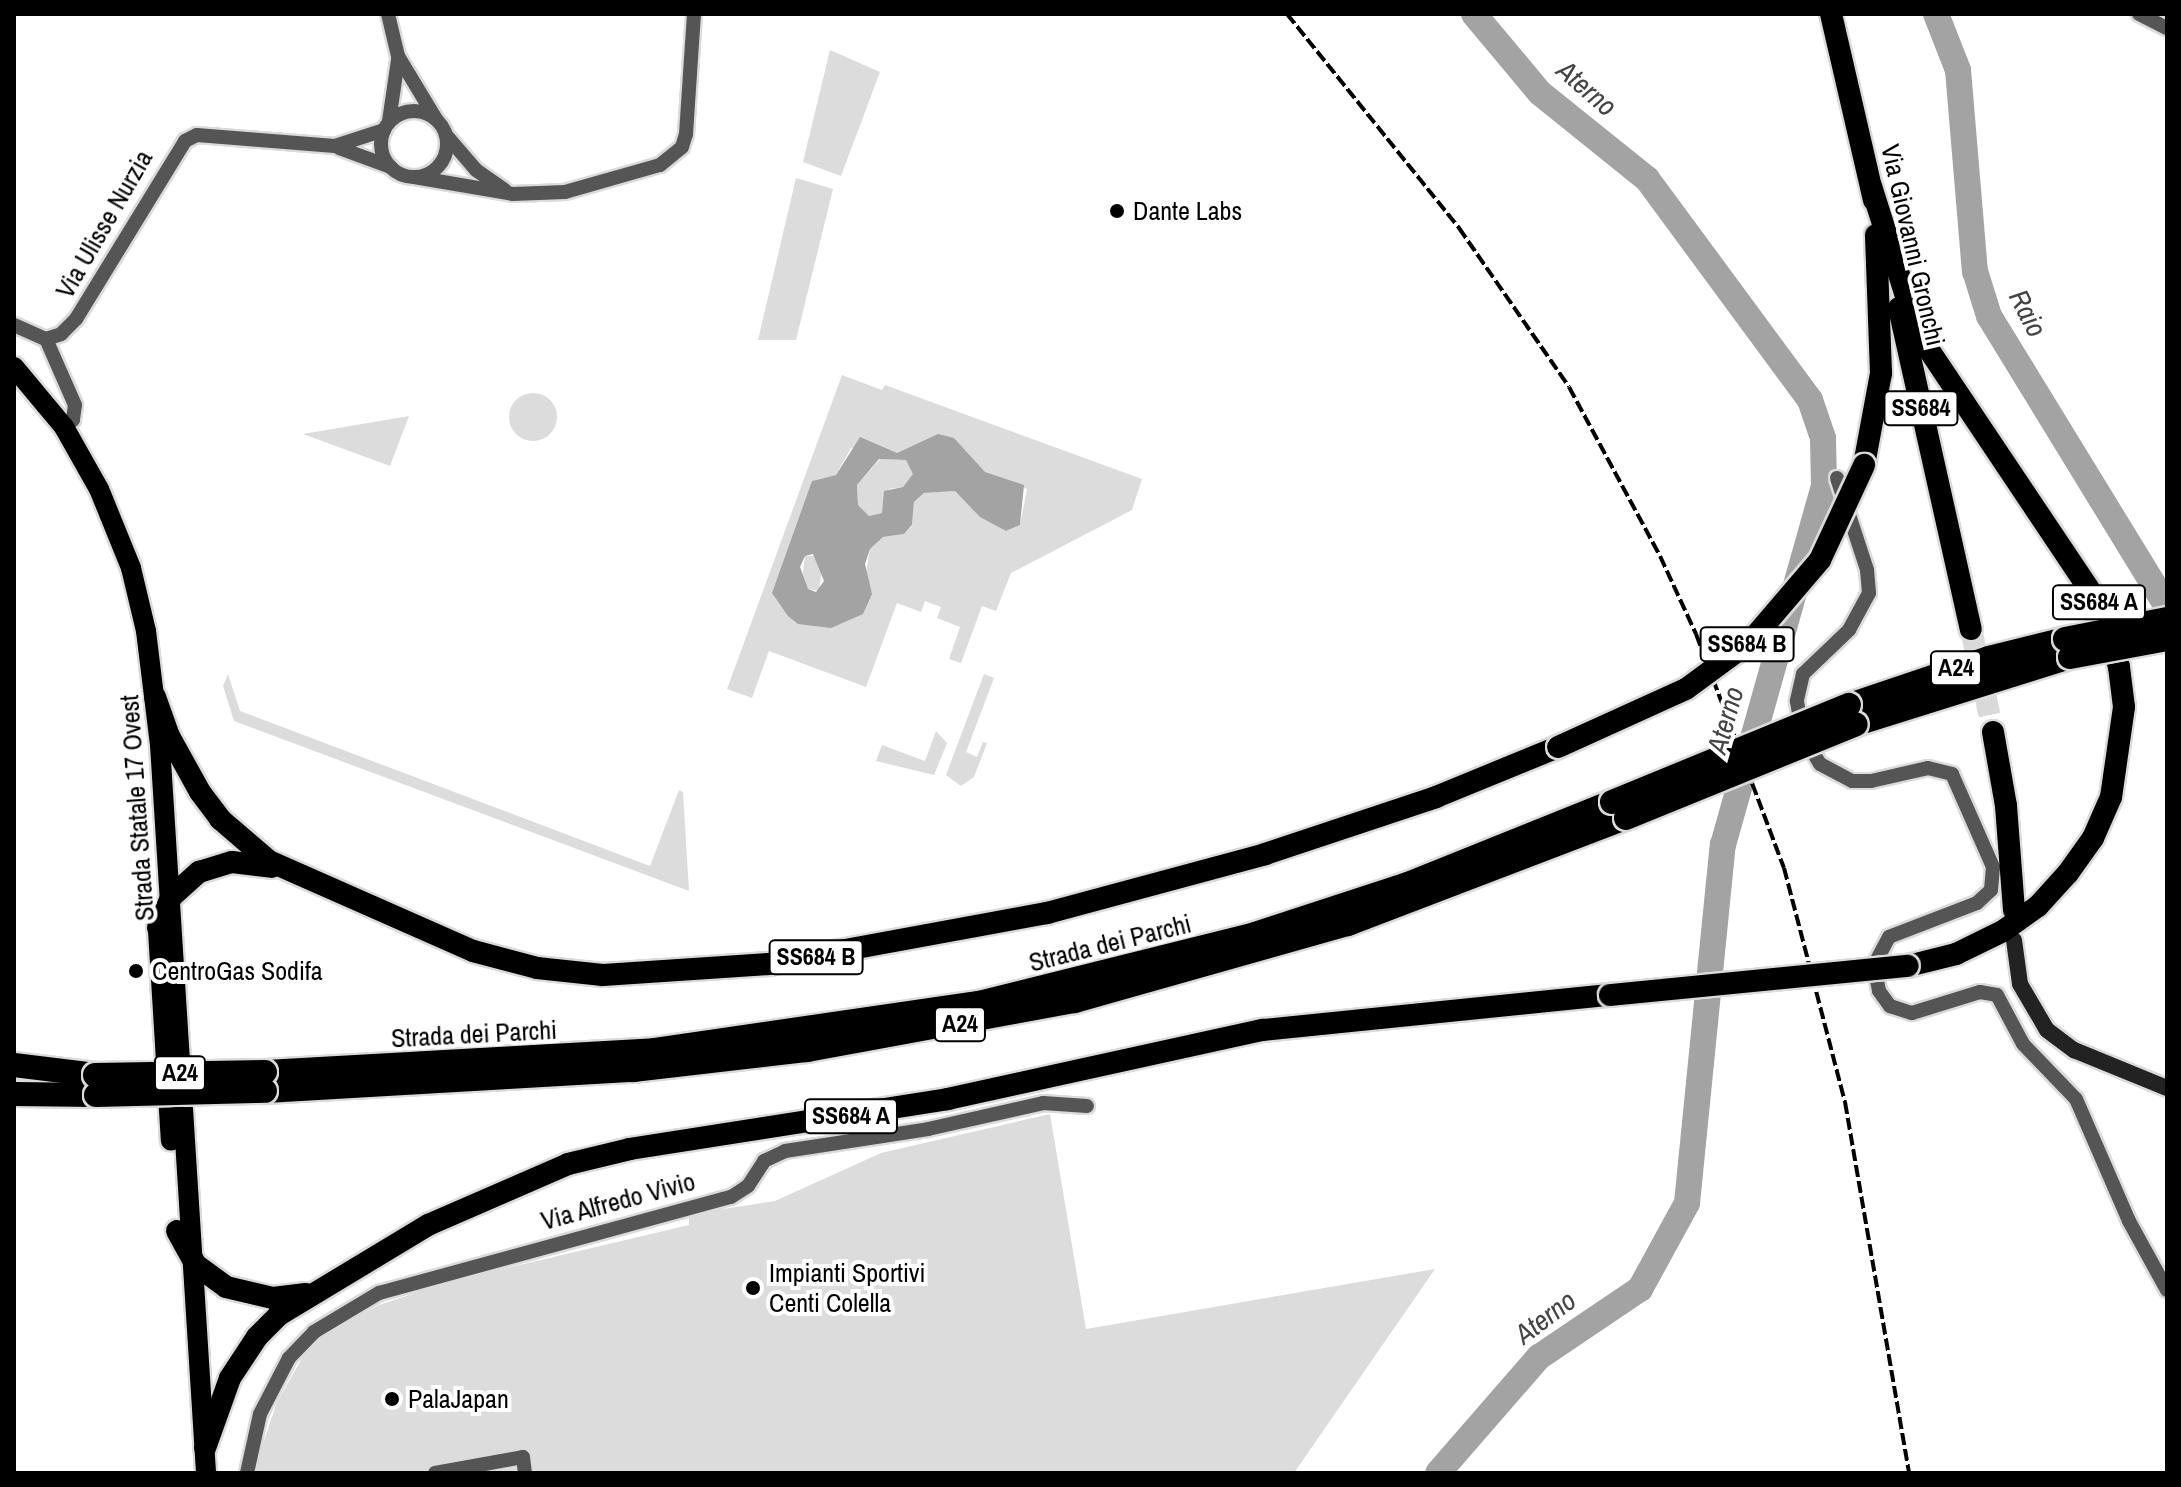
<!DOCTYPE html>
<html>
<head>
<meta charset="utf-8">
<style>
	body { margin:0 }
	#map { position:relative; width:2181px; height:1487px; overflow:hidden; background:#fff; font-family:"Archivo Narrow",sans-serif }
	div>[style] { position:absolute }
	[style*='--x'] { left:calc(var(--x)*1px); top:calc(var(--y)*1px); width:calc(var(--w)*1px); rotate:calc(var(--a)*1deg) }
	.green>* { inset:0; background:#dcdcdc }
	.round { border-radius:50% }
	.water>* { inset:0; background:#a3a3a3 }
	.stream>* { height:4px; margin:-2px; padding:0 2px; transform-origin:2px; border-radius:2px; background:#a3a3a3 }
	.river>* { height:26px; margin:-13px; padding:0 13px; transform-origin:13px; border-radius:13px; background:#a3a3a3 }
	.trunk-tunnel>* { height:22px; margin-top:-11px; transform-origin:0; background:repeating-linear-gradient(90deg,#d9d9d9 0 22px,transparent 0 33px) }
	.roads { filter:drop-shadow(2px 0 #dbdbdb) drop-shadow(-2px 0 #dbdbdb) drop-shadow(0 2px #dbdbdb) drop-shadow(0 -2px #dbdbdb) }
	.minor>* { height:14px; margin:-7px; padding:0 7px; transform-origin:7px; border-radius:7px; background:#555 }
	.minor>.ring { margin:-7px; padding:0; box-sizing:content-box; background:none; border:14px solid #555; border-radius:50% }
	.secondary>* { height:16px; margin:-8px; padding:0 8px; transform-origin:8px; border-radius:8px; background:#222 }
	.primary>* { height:20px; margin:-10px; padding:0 10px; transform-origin:10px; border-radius:10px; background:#000 }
	.trunk>* { height:22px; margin:-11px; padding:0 11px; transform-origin:11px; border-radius:11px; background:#000 }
	.motorway>* { height:24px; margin:-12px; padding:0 12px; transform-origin:12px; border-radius:12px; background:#000 }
	.rail>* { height:4px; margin-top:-2px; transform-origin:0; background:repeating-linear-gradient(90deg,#000 0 12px,transparent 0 16px) }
	.bridges { filter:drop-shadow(2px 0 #dbdbdb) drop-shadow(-2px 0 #dbdbdb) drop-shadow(0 2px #dbdbdb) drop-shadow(0 -2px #dbdbdb) }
	.trunk-bridge>* { height:22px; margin:-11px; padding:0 11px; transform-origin:11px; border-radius:11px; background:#000 }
	.motorway-bridge>* { height:24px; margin:-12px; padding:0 12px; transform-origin:12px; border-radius:12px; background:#000 }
	.dots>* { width:22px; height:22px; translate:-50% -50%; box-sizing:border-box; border:4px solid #fff; border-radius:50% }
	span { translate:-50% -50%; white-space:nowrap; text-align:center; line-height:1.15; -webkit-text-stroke:8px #fff; paint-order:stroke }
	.shield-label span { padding:2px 6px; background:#fff; border:2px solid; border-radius:6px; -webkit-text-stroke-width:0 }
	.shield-label { font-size:24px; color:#000; font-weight:700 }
	.poi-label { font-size:26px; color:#000 }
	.left { translate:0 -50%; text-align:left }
	.street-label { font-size:26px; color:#000 }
	.water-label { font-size:28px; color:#444; font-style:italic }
	.frame { position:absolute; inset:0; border:16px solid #000; pointer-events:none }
</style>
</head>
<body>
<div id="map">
	<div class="green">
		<i style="clip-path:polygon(830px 50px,880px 72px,841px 176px,803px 162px)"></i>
		<i style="clip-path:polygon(796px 178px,833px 189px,796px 340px,758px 340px)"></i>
		<i style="clip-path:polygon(evenodd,842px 375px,882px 390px,885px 385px,1142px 479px,1132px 510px,1011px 573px,996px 611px,982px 606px,961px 663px,949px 659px,960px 627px,937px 618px,941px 607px,925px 601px,921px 612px,897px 603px,866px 687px,769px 651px,752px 698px,727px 689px,842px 375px,954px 438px,984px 472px,1027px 489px,1020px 525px,1006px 531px,980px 516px,955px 491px,924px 493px,914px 502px,912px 526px,904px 534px,883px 537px,870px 549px,866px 572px,788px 616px,812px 481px,836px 475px,851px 448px,897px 453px,922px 442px,954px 438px)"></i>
		<i class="round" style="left:509px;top:393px;width:48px;height:48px"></i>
		<i style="clip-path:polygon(409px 416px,390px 466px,303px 434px)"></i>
		<i style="clip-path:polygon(880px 459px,906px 460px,914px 474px,903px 487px,889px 489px,882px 513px,869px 516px,858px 505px,857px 485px)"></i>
		<i style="clip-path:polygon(805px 556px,816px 556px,822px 570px,819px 591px,808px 589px,802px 579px)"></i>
		<i style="clip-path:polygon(228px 674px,240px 711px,650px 866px,679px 790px,683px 792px,689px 891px,234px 721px,223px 686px)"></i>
		<i style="clip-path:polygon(984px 674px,994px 678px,966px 752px,977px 757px,983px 742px,987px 743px,974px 777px,961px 786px,946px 775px)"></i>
		<i style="clip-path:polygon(936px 731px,947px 743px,934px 775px,876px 761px,882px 745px,925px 761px)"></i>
		<i style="clip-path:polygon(1050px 1114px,1086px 1329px,1435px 1269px,1294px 1473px,253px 1473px,277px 1402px,305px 1353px,324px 1334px,379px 1305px,448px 1282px,689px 1225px,689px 1214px,775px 1201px,881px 1153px)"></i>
	</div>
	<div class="water">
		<i style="clip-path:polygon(evenodd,938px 434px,954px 438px,985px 472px,1024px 485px,1020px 525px,1006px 531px,980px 517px,955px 491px,924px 493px,914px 502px,912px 525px,904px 534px,883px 537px,870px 549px,865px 564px,872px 594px,863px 614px,831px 628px,798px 624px,788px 616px,772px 593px,812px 481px,836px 475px,860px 437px,897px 453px,938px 434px,879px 459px,906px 460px,913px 474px,903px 487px,884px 491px,882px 513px,869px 516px,858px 505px,857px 485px,879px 459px,938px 434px,813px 554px,824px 581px,816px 592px,808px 589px,800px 567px,805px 556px,813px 554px)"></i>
	</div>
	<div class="stream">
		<i style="--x:2161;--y:595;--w:6;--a:18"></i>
	</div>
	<div class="river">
		<i style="--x:1936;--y:14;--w:60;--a:68.6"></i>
		<i style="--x:1958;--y:70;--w:202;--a:85.2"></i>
		<i style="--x:1975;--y:271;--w:47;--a:72.7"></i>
		<i style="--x:1989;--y:316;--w:340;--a:58.5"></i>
		<i style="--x:1438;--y:1473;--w:154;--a:-49"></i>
		<i style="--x:1539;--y:1357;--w:122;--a:-34"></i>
		<i style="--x:1640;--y:1289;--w:98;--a:-61.3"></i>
		<i style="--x:1687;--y:1203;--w:360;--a:-84.3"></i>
		<i style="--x:1723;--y:845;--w:373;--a:-74.3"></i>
		<i style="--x:1824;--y:486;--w:48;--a:-91.2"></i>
		<i style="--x:1823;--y:438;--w:40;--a:-108.9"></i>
		<i style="--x:1810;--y:400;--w:275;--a:-126.4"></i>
		<i style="--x:1647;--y:179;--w:137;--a:-141.2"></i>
		<i style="--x:1540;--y:93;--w:103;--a:-129.9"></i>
	</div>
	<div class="trunk-tunnel">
		<i style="--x:1971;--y:629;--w:105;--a:77.9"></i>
	</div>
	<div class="roads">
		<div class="minor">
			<i style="--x:388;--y:14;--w:43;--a:76.6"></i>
			<i style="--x:398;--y:56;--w:74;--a:58.9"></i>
			<i style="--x:2139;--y:14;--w:31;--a:27"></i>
			<i class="ring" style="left:381px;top:111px;width:52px;height:52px"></i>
			<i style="--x:389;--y:121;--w:62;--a:-81.6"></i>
			<i style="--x:446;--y:135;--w:46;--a:49.4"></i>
			<i style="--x:476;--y:170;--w:35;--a:35"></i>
			<i style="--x:339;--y:148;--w:55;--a:20.1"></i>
			<i style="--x:414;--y:177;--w:100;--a:9.7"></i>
			<i style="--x:513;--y:194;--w:52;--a:-2.2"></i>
			<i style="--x:565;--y:192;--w:99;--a:-15.9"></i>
			<i style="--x:660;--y:165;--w:28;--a:-39"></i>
			<i style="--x:682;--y:147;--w:14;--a:-73"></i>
			<i style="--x:686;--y:134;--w:120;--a:-86.2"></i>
			<i style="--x:14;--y:325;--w:35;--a:24"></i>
			<i style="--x:46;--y:339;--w:16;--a:-18"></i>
			<i style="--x:61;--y:334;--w:21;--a:-45"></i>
			<i style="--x:76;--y:319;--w:209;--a:-58.5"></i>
			<i style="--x:185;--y:141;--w:13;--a:-27"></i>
			<i style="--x:197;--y:135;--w:138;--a:4.6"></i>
			<i style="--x:335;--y:146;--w:52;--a:-18.1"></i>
			<i style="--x:46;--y:339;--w:72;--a:66.3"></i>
			<i style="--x:75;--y:405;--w:15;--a:98"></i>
			<i style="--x:73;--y:420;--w:11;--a:142"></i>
			<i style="--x:1837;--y:478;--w:97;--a:71.9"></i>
			<i style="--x:1867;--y:570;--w:23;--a:85"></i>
			<i style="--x:1869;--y:593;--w:42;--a:118.4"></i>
			<i style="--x:1849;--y:630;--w:64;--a:136.3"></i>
			<i style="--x:1803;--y:674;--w:28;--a:103"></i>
			<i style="--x:1797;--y:701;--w:33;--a:81"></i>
			<i style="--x:1802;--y:734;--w:35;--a:59"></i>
			<i style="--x:1820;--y:764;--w:36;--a:28"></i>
			<i style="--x:1852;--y:781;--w:19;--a:0"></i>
			<i style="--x:1871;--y:781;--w:58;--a:-12.8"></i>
			<i style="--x:1928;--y:768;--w:25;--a:14"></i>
			<i style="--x:1952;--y:774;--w:102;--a:66.2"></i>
			<i style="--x:1993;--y:867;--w:23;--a:95"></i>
			<i style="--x:1991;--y:890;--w:19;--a:137"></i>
			<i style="--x:1977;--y:903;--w:94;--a:158.9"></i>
			<i style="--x:1889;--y:937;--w:32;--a:118"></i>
			<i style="--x:1874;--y:965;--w:26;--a:79"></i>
			<i style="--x:1879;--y:991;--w:19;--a:54"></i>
			<i style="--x:1890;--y:1006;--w:23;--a:18"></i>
			<i style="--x:1912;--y:1013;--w:71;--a:-17.2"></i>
			<i style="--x:1980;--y:992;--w:17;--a:10"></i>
			<i style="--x:1997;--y:995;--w:55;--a:62"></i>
			<i style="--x:2023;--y:1044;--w:76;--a:46.1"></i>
			<i style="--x:2076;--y:1099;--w:133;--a:66.5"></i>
			<i style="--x:2129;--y:1221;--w:79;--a:61.2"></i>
			<i style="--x:247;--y:1473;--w:60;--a:-77.6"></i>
			<i style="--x:260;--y:1414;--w:63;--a:-62.6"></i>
			<i style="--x:289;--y:1358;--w:36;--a:-46"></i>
			<i style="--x:314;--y:1332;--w:76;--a:-31"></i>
			<i style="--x:379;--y:1293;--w:365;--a:-15.3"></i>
			<i style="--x:731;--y:1197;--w:20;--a:-33"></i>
			<i style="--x:748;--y:1186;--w:30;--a:-57"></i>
			<i style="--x:764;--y:1161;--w:23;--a:-25"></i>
			<i style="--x:785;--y:1151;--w:145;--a:-8.7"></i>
			<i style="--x:928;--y:1129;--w:118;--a:-12.7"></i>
			<i style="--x:1043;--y:1103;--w:44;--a:3.9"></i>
			<i style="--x:435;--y:1473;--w:89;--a:-10.3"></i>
			<i style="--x:523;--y:1457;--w:16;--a:83"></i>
		</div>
		<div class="secondary">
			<i style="--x:2014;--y:940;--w:44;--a:82.2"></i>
			<i style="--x:2020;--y:984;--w:53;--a:59.6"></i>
			<i style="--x:2047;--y:1030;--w:34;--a:37"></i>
			<i style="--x:2074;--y:1050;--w:100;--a:22.2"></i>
		</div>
		<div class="primary">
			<i style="--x:14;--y:367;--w:78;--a:50.2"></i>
			<i style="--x:64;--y:427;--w:71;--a:60.6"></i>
			<i style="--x:99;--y:489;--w:85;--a:67.9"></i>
			<i style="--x:131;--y:568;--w:65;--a:76.6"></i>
			<i style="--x:146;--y:631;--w:115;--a:83"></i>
			<i style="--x:160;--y:745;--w:729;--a:86.38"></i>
			<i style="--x:157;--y:914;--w:227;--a:86.5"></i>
		</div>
		<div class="trunk">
			<i style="--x:1831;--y:14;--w:191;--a:77"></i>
			<i style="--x:1871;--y:186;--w:129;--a:72.4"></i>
			<i style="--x:1910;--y:309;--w:45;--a:65.1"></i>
			<i style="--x:1929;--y:350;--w:313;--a:56.2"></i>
			<i style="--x:2103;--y:610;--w:59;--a:74.3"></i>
			<i style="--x:2119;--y:667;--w:40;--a:82.9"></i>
			<i style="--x:2124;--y:707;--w:91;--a:98.2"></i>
			<i style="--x:2111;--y:797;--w:45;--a:113.7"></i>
			<i style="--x:2093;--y:838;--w:43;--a:125.5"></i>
			<i style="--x:2068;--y:873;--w:45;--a:132.3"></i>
			<i style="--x:2038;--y:906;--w:43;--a:144.5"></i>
			<i style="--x:2003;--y:931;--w:52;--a:153.9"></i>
			<i style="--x:1956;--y:954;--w:49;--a:166"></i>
			<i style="--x:1899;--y:308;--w:329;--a:77.4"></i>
			<i style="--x:1864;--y:465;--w:94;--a:-79.5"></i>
			<i style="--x:1881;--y:373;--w:138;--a:-92.1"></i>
			<i style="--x:155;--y:697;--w:41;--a:70.3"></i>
			<i style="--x:169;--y:736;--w:64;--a:61"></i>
			<i style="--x:200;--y:792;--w:34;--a:53"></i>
			<i style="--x:220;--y:819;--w:65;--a:40.6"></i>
			<i style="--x:269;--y:861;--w:223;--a:23.8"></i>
			<i style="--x:473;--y:951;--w:66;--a:14.9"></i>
			<i style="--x:537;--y:968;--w:66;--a:6.1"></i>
			<i style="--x:603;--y:975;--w:166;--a:-3.8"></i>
			<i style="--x:769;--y:964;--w:283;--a:-10.4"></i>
			<i style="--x:1047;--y:913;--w:226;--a:-15.1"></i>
			<i style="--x:1265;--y:854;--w:180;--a:-18.4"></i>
			<i style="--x:1436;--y:797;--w:132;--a:-22.3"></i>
			<i style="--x:1993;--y:732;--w:75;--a:80"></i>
			<i style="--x:2006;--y:806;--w:104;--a:85.6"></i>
			<i style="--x:158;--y:928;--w:34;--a:-67"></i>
			<i style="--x:171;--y:897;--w:38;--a:-42"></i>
			<i style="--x:199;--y:872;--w:34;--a:-17"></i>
			<i style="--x:232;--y:862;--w:40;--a:7.1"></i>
			<i style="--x:177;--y:1231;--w:39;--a:61"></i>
			<i style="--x:196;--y:1265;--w:37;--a:36"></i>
			<i style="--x:226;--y:1287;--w:48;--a:13.2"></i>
			<i style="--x:273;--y:1298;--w:33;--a:-7"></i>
			<i style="--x:205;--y:1448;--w:74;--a:-70.3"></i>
			<i style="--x:230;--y:1378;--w:49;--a:-56.6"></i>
			<i style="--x:257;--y:1337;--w:31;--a:-45"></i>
			<i style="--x:279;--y:1315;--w:174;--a:-31.1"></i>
			<i style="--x:428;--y:1225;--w:153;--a:-23.5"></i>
			<i style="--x:568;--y:1164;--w:64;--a:-13.6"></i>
			<i style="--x:630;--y:1149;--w:322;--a:-8.9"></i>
			<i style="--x:948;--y:1099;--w:322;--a:-12.4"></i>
			<i style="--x:1263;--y:1030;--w:349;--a:-5.8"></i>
		</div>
		<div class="motorway">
			<i style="--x:1849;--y:705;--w:148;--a:-18.6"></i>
			<i style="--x:1989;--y:658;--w:78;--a:-14"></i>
			<i style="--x:1856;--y:724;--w:224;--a:-17.4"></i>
			<i style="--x:14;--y:1065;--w:82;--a:7"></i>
			<i style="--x:265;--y:1072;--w:391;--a:-3.2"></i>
			<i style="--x:655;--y:1050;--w:327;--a:-8.3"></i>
			<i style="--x:979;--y:1003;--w:284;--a:-14"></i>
			<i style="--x:1255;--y:934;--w:161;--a:-18.1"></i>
			<i style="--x:1408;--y:884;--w:220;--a:-21.9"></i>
			<i style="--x:265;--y:1091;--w:370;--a:-3.3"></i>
			<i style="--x:634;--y:1070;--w:174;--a:-6.6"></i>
			<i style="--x:807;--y:1050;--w:272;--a:-10.4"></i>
			<i style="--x:1075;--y:1001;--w:284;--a:-15.8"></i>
			<i style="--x:1348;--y:924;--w:298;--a:-20.9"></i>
			<i style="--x:14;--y:1094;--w:82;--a:0.7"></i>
		</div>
	</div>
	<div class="rail">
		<i style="--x:1287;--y:14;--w:275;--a:51.2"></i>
		<i style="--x:1459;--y:228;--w:193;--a:55.3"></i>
		<i style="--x:1569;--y:387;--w:192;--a:61.7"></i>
		<i style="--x:1660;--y:556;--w:86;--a:65.2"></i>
		<i style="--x:1696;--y:634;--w:250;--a:69.4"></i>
		<i style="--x:1784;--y:868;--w:242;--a:75.4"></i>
		<i style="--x:1845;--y:1102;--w:376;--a:80.2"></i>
	</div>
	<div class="bridges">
		<div class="trunk-bridge">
			<i style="--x:1558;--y:747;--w:141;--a:-24.4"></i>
			<i style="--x:1686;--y:689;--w:79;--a:-36.3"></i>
			<i style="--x:1750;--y:642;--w:108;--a:-49.5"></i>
			<i style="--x:1820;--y:560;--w:105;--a:-65.1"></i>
			<i style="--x:1610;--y:995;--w:299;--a:-5.6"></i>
		</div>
		<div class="motorway-bridge">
			<i style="--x:2065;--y:639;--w:104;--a:-11.1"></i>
			<i style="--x:2070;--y:657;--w:99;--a:-10.5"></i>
			<i style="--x:1612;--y:802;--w:256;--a:-22.3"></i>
			<i style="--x:1626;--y:818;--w:248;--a:-22.2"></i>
			<i style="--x:95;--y:1075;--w:170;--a:-1"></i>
			<i style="--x:96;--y:1095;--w:169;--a:-1.4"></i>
		</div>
	</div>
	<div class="dots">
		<i style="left:1117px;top:211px;background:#000"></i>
		<i style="left:136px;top:971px;background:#000"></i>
		<i style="left:753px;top:1288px;background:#000"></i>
		<i style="left:392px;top:1399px;background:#000"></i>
	</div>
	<div class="shield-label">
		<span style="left:1921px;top:408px">SS684</span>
		<span style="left:2099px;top:602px">SS684 A</span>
		<span style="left:1747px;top:644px">SS684 B</span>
		<span style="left:1956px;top:668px">A24</span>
		<span style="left:816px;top:957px">SS684 B</span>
		<span style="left:960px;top:1024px">A24</span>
		<span style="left:180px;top:1073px">A24</span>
		<span style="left:851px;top:1116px">SS684 A</span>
	</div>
	<div class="poi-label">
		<span class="left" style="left:1133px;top:211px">Dante Labs</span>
		<span class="left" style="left:152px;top:971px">CentroGas Sodifa</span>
		<span class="left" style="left:769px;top:1288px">Impianti Sportivi<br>Centi Colella</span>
		<span class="left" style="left:408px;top:1399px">PalaJapan</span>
	</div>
	<div class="street-label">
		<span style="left:104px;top:224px;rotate:-60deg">Via Ulisse Nurzia</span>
		<span style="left:1913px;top:245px;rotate:77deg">Via Giovanni Gronchi</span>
		<span style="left:137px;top:808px;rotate:-94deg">Strada Statale 17 Ovest</span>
		<span style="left:1110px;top:943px;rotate:-14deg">Strada dei Parchi</span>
		<span style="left:474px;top:1034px;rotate:-3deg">Strada dei Parchi</span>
		<span style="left:618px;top:1201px;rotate:-15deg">Via Alfredo Vivio</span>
	</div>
	<div class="water-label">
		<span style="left:1587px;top:88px;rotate:41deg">Aterno</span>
		<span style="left:2028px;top:313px;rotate:63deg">Raio</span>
		<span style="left:1725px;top:720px;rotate:-74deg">Aterno</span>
		<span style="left:1545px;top:1317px;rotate:-37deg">Aterno</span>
	</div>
	<div class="frame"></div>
</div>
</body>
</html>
